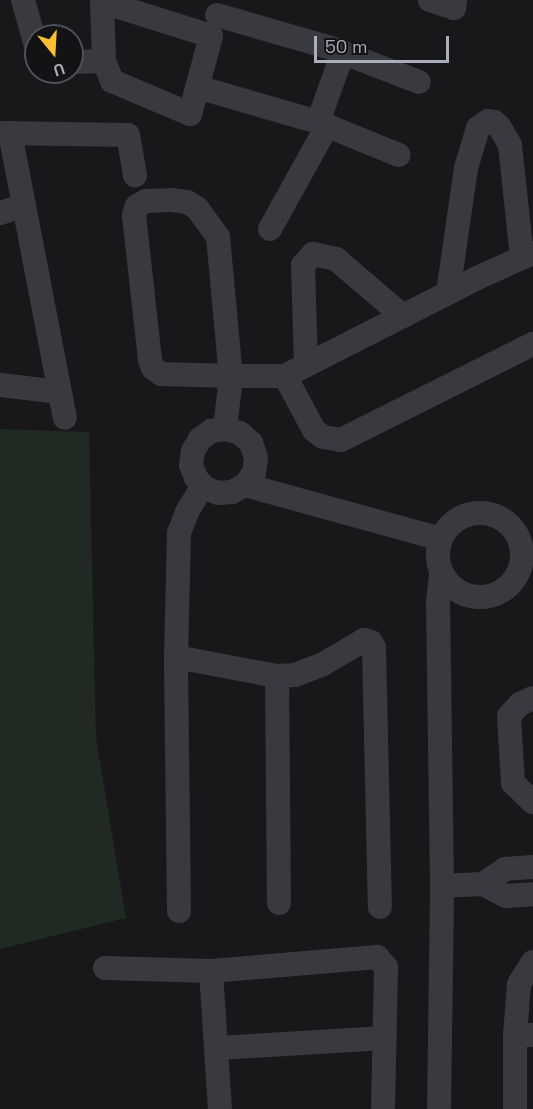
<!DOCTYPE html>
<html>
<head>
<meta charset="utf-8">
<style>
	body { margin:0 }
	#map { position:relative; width:533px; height:1109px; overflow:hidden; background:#18181b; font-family:"Space Grotesk",sans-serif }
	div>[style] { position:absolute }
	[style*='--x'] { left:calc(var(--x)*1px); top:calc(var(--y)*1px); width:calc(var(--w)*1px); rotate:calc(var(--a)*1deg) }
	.green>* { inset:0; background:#202922 }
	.minor>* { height:24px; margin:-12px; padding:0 12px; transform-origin:12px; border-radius:12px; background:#393a40 }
	.minor>.ring { margin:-12px; padding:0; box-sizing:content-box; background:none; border:24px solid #393a40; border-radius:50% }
	span { translate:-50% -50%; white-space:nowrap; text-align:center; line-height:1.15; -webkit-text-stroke:6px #131316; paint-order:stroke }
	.north { position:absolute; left:24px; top:24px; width:60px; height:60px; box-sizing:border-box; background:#131316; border:2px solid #4f5158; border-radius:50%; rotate:162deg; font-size:16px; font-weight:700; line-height:24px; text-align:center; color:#aaaebb }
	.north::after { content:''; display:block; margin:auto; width:21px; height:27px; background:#f8c133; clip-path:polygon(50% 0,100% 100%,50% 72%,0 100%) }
	.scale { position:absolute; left:314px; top:36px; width:135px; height:27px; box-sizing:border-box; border:3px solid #aaaebb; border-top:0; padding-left:8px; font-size:18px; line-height:21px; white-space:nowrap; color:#aaaebb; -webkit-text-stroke:4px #131316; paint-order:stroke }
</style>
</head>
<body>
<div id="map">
	<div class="green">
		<i style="clip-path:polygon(0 429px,89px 432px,96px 737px,126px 918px,0 949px)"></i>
	</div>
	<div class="minor">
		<i style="--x:23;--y:0;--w:48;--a:74.2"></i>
		<i style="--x:102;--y:0;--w:61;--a:88.1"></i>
		<i style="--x:430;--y:0;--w:25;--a:18"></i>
		<i style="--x:454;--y:8;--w:8;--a:-83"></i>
		<i style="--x:217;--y:15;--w:119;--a:16.1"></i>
		<i style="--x:331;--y:48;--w:94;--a:21.1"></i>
		<i style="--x:72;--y:62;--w:32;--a:-2"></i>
		<i style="--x:104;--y:61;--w:22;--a:68"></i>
		<i style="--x:112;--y:81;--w:85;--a:22.9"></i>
		<i style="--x:190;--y:114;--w:81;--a:-74.9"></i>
		<i style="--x:211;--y:36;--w:113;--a:-162.5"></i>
		<i style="--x:197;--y:87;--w:126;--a:16.1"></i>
		<i style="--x:318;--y:122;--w:74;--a:-70.3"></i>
		<i style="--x:318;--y:122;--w:87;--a:22.2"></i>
		<i style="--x:0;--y:133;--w:128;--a:0.9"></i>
		<i style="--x:128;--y:135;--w:41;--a:80.1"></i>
		<i style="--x:10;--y:133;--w:290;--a:79.1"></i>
		<i style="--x:171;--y:200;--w:16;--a:7"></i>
		<i style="--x:187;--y:202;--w:12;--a:31"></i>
		<i style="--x:197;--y:208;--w:36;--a:54"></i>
		<i style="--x:218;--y:237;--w:140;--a:84.7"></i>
		<i style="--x:231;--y:376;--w:70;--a:-178.4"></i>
		<i style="--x:161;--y:374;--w:10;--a:-143"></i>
		<i style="--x:153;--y:368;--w:9;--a:-111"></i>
		<i style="--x:150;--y:360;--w:146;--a:-96.3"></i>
		<i style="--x:134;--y:215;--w:9;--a:-72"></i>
		<i style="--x:137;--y:206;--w:10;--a:-29"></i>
		<i style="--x:146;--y:201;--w:25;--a:-2"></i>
		<i style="--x:0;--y:213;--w:25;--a:-18"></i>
		<i style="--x:270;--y:229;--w:118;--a:-61"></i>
		<i style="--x:448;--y:293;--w:126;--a:-81.8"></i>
		<i style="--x:466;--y:168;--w:42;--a:-73.3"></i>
		<i style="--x:478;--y:128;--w:12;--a:-35"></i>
		<i style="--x:488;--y:121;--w:6;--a:9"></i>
		<i style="--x:494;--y:122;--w:6;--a:39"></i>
		<i style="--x:499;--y:126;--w:22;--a:60"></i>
		<i style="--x:510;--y:145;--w:113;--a:83.9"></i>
		<i style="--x:306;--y:365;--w:100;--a:-91.7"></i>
		<i style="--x:303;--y:265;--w:15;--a:-48"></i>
		<i style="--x:313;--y:254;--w:24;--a:12"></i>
		<i style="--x:336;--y:259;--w:88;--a:40.4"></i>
		<i style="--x:285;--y:376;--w:61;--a:61.8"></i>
		<i style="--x:314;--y:430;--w:11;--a:38"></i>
		<i style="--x:323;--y:437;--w:18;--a:9"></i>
		<i style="--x:341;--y:440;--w:215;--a:-26.6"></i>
		<i style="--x:0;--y:385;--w:60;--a:6.7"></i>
		<i style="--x:225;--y:429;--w:53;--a:-83.5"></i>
		<i style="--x:231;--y:376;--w:54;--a:0"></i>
		<i style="--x:285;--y:376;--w:216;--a:-27"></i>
		<i style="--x:477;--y:278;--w:61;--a:-24.1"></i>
		<i style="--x:245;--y:485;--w:15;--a:-53"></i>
		<i style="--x:254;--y:473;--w:15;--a:-82"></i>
		<i style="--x:256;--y:458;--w:16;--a:-108"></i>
		<i style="--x:251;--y:443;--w:15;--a:-138"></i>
		<i style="--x:240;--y:433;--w:16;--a:-165"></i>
		<i style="--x:225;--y:429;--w:14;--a:172"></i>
		<i style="--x:211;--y:431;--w:14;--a:144"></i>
		<i style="--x:200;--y:439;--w:14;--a:120"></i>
		<i style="--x:193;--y:451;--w:14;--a:98"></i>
		<i style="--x:191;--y:465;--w:14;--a:69"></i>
		<i style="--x:196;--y:478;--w:13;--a:48"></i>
		<i style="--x:205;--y:488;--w:14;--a:21"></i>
		<i style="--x:218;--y:493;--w:14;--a:-4"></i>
		<i style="--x:232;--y:492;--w:15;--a:-28"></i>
		<i style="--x:245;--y:485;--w:203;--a:15.4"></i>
		<i class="ring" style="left:438px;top:513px;width:60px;height:60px"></i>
		<i style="--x:176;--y:657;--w:124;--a:-88.6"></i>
		<i style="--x:179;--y:533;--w:22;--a:-69"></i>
		<i style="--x:187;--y:512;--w:31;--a:-59"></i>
		<i style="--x:277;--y:676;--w:227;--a:89.5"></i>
		<i style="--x:533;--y:698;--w:14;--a:155"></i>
		<i style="--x:520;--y:704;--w:16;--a:133"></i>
		<i style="--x:509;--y:716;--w:67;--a:86.6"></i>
		<i style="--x:513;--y:783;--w:28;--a:44"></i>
		<i style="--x:483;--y:884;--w:27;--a:-34"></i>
		<i style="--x:505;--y:869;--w:28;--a:-4"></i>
		<i style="--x:442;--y:886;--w:41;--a:-2.8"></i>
		<i style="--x:483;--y:884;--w:26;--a:28"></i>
		<i style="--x:506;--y:896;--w:27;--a:-4"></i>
		<i style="--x:179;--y:911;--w:254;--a:-90.7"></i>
		<i style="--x:176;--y:657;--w:103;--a:10.7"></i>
		<i style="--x:277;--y:676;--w:18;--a:-3"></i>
		<i style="--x:295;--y:675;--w:30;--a:-21"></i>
		<i style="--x:323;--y:664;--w:48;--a:-30.3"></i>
		<i style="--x:364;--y:640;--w:7;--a:16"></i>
		<i style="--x:371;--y:642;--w:7;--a:63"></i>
		<i style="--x:374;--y:648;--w:259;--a:88.7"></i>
		<i style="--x:105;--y:968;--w:106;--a:1.6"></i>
		<i style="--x:211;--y:971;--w:167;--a:-4.8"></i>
		<i style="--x:377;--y:957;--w:13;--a:48"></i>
		<i style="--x:386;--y:967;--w:142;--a:91.2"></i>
		<i style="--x:211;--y:971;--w:138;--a:86.3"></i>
		<i style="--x:515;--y:1035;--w:51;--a:-85.5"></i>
		<i style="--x:519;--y:984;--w:26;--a:-58"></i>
		<i style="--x:218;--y:1048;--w:167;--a:-3.4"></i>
		<i style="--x:439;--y:1109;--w:223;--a:-89.2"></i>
		<i style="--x:442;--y:886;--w:283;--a:-90.8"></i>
		<i style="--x:438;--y:603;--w:31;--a:-84"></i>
		<i style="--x:515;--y:1109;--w:74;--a:-90"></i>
		<i style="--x:515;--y:1035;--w:18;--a:0"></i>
	</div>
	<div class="north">U</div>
	<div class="scale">50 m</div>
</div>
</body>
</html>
